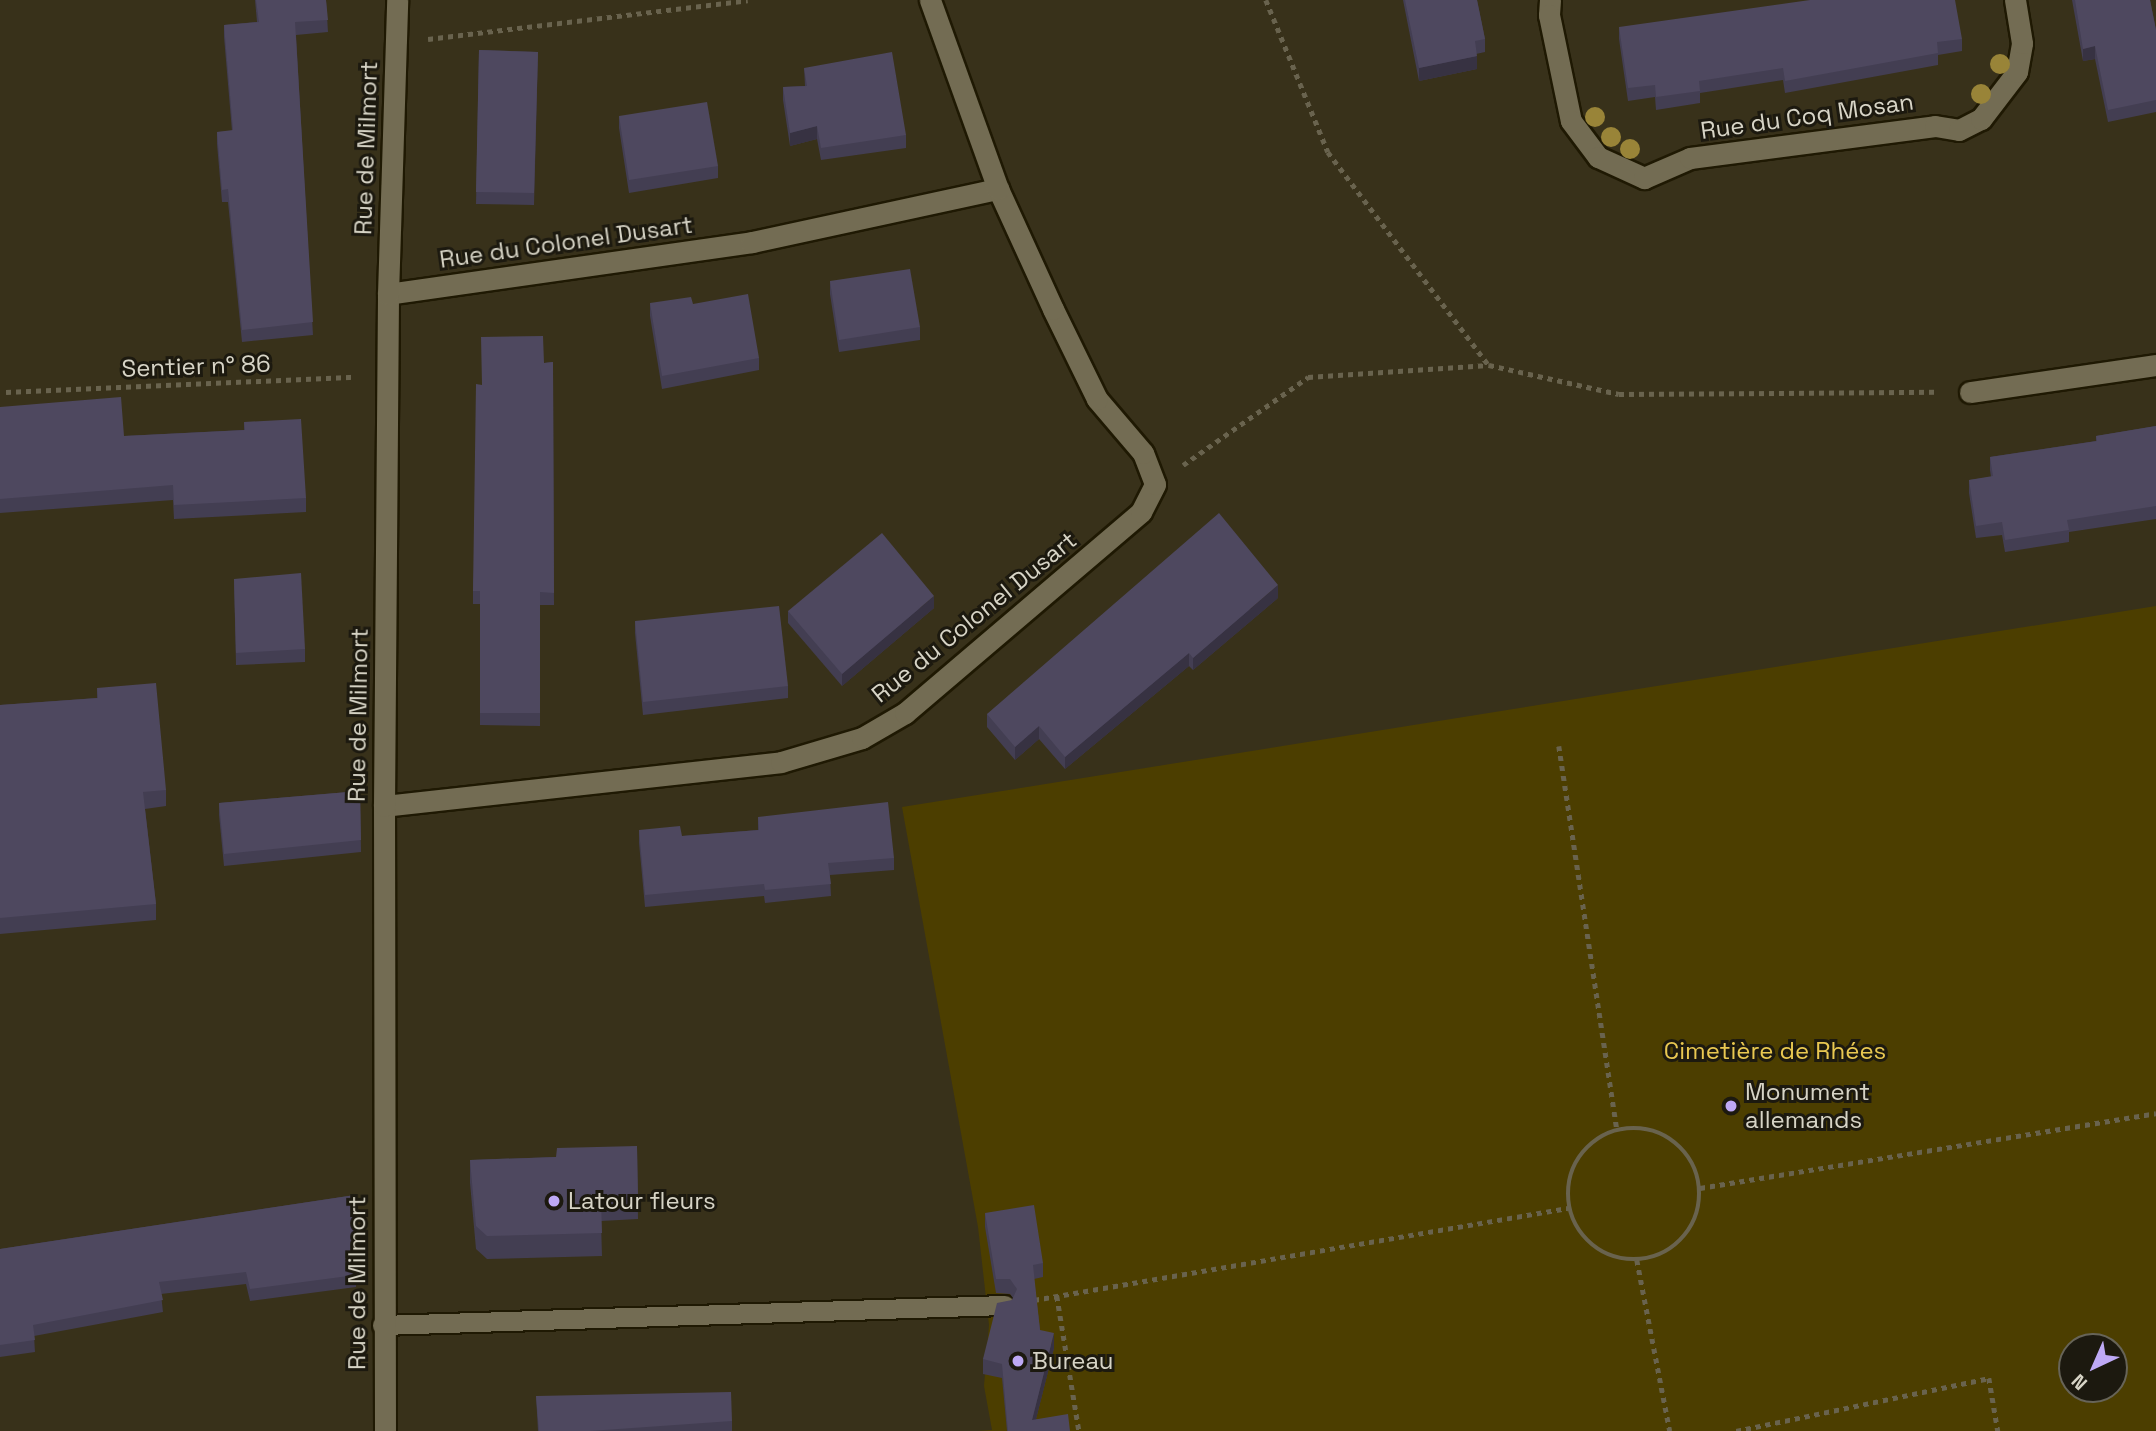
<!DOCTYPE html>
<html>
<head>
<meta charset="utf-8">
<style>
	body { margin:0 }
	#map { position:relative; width:2156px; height:1431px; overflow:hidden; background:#38311a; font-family:"Space Grotesk",sans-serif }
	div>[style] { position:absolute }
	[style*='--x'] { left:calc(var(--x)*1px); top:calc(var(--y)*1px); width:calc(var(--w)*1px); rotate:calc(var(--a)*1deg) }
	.green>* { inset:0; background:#4c3e00 }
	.path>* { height:4.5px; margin-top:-2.25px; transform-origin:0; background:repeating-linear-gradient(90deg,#69634e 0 5px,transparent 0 10px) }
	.path>.ring { margin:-2.25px; padding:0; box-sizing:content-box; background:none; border:4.5px solid #69634e; border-radius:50% }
	.roads { filter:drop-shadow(2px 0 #1f1903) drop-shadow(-2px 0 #1f1903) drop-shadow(0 2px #1f1903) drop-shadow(0 -2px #1f1903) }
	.service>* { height:19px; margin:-9.5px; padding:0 9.5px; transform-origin:9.5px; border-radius:9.5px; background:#736c53 }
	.minor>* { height:21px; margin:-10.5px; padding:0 10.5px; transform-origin:10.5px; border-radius:10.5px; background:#736c53 }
	.tertiary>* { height:21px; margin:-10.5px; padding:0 10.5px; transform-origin:10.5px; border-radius:10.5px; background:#736c53 }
	.trees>* { width:20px; height:20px; margin:-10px; border-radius:50%; background:#998438 }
	.wall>* { inset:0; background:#433e52 }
	.shaded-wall>* { inset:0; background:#373242 }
	.building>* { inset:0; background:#4e485f }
	.dots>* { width:19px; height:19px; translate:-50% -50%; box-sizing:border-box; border:4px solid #1c190f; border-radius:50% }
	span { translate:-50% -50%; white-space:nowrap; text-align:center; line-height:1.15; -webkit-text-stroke:6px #1c190f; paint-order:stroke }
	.street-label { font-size:24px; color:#d7d4c6 }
	.park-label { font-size:24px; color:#e9c851 }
	.poi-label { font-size:24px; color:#d7d4c6 }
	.left { translate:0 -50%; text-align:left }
	.north { position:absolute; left:2058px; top:1333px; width:70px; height:70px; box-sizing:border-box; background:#1c190f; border:2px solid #676458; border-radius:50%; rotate:224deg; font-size:19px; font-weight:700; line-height:28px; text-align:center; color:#d7d4c6 }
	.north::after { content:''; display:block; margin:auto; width:24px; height:32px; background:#bea9f5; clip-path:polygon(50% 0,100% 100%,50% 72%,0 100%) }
</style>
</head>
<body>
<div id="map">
	<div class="green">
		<i style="clip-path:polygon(evenodd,2156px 606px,2156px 1431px,978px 1431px,992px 1430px,984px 1386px,989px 1325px,978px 1227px,902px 807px,2156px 606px,2072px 1347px,2114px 1347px,2114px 1389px,2072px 1389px,2072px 1347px)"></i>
	</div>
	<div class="path">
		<i style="--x:1266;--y:0;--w:164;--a:67.8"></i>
		<i style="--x:1328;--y:152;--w:266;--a:53"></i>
		<i style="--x:428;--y:39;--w:322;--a:-6.9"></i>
		<i style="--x:6;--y:392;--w:349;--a:-2.5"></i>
		<i style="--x:1183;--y:465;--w:153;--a:-35.1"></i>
		<i style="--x:1308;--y:377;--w:181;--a:-3.8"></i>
		<i style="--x:1489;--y:365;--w:133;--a:12.6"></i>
		<i style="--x:1619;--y:394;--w:318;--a:-0.4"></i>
		<i style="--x:1559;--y:746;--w:387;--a:81.4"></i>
		<i class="ring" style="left:1568px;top:1128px;width:127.5px;height:127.5px"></i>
		<i style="--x:1700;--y:1188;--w:462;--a:-9.3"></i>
		<i style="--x:1637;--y:1260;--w:174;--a:79.1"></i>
		<i style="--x:1057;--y:1296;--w:137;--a:80.7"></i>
		<i style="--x:1034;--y:1300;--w:542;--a:-9.78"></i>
		<i style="--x:1736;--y:1431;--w:258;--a:-11.8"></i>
		<i style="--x:1989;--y:1378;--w:54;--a:80.4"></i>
	</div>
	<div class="roads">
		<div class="service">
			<i style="--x:382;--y:1325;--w:623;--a:-1.84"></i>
		</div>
		<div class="minor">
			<i style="--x:1550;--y:0;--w:15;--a:94"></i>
			<i style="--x:1549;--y:15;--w:108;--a:78.3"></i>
			<i style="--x:1571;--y:121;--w:45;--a:53.1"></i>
			<i style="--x:1598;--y:157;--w:51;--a:24.5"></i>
			<i style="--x:1644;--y:178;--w:50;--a:-23.5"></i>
			<i style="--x:1690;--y:158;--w:247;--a:-7.4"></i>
			<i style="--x:1935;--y:126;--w:24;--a:9"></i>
			<i style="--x:1959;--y:130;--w:25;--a:-27"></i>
			<i style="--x:1981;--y:119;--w:59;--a:-52.5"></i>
			<i style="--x:2017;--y:72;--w:29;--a:-80"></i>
			<i style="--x:2022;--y:43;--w:44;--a:-99.2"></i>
			<i style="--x:388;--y:294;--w:368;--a:-8.1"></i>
			<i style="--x:752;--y:242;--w:252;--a:-12.2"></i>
			<i style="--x:1970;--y:392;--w:188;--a:-8.3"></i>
			<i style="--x:384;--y:806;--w:399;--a:-6.3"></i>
			<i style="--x:781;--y:762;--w:84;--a:-16.5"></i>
			<i style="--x:862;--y:738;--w:50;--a:-30.2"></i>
			<i style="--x:905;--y:713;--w:310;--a:-40.4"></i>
			<i style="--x:1141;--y:512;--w:31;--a:-63"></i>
			<i style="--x:1155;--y:484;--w:33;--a:-111"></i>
			<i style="--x:1143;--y:453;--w:71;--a:-130.4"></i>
			<i style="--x:1097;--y:399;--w:100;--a:-116.1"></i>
			<i style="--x:1053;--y:309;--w:132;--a:-114.6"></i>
			<i style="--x:998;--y:189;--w:201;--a:-109.8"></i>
		</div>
		<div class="tertiary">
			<i style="--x:385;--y:1431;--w:625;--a:-90.09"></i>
			<i style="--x:384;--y:806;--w:512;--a:-89.55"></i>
			<i style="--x:388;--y:294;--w:294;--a:-88.2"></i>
		</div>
	</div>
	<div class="trees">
		<i style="left:2000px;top:64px"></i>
		<i style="left:1981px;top:94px"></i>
		<i style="left:1595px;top:117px"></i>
		<i style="left:1611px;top:137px"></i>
		<i style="left:1630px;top:149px"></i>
	</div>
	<div class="wall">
		<i style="clip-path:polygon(255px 0,326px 0,328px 32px,296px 35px,313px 335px,242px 342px,228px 202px,222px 202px,217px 144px,217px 132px,232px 131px,224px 37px,224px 25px,257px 22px)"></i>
		<i style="clip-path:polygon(1403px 0,1477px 0,1485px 39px,1485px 52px,1476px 54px,1477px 69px,1419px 81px)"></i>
		<i style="clip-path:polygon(2072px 0,2150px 0,2156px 30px,2156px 112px,2108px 122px,2095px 59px,2083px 61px)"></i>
		<i style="clip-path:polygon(1619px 27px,1962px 39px,1962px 51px,1938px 55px,1938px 65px,1785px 93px,1783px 80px,1700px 93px,1700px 103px,1656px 110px,1655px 97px,1628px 101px,1619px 39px)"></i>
		<i style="clip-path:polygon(479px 50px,538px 52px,534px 205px,476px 204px)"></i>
		<i style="clip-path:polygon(804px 68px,906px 135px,906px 148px,821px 160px,817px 139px,790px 146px,783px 100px,783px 87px,805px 86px)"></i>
		<i style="clip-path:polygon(619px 116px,718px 166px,718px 178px,629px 193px,619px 128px)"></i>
		<i style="clip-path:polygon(830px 281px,920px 327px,920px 340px,839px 352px,830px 294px)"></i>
		<i style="clip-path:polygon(650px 303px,693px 304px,759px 358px,759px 370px,662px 389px,650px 316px)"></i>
		<i style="clip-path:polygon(553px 362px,554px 605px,540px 605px,540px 726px,480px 725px,480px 604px,473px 604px,473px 591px,482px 385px,544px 363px)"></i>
		<i style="clip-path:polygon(0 407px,124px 436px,244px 430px,244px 422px,306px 498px,306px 512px,174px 519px,173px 500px,0 513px)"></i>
		<i style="clip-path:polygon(2156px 426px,2156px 519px,2069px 532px,2069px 542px,2005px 552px,2002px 535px,1976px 538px,1969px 493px,1969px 480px,1991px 477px,1990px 470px,1990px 457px,2096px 441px,2096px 436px)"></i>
		<i style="clip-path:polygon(234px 579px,305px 649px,305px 662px,236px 665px)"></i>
		<i style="clip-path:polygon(1278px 598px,1193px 670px,1189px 666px,1065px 769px,1039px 739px,1015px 760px,987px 727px,987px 714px)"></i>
		<i style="clip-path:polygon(934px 608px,842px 686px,788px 623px,788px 611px)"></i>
		<i style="clip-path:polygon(635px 621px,788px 686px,788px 698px,643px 715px,635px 633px)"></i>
		<i style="clip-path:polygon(97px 688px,166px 790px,166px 806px,145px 809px,156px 904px,156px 920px,0 934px,0 705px,97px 698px)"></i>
		<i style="clip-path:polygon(360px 791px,361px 852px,224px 866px,219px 815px,219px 803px)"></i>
		<i style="clip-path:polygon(758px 817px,894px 858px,894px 870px,830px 875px,831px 896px,765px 903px,764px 896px,645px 907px,639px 843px,639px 830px,682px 836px,758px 830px)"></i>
		<i style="clip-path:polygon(637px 1146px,638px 1219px,601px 1221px,602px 1256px,487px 1259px,476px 1249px,470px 1183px,470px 1160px,556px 1157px)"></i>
		<i style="clip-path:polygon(355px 1195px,356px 1287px,250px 1301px,246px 1284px,161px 1294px,163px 1312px,34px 1336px,35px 1352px,0 1357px,0 1249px)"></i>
		<i style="clip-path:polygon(985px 1213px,1043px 1263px,1043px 1277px,1034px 1279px,1040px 1330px,1054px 1348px,1036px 1419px,1070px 1431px,1007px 1431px,1002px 1378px,983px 1374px,983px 1359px,1013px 1298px,1010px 1294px,996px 1293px,985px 1227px)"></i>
		<i style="clip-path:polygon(536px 1396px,732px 1421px,732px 1431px,538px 1431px)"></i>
	</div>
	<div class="shaded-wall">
		<i style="clip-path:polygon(2095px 46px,2095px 59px,2083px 61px,2083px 49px)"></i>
		<i style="clip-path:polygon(1477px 56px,1477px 69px,1419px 81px,1419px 68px)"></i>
		<i style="clip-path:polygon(817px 126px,817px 139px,790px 146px,790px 133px)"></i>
		<i style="clip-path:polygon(1278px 585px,1278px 598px,1193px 670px,1193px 658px)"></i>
		<i style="clip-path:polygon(934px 596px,934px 608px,842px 686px,842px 674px)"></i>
		<i style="clip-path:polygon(1189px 653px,1189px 666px,1065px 769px,1065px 757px)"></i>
		<i style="clip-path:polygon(1039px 726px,1039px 739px,1015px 760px,1015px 747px)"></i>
		<i style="clip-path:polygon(1054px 1333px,1054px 1348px,1033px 1431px,1032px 1420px)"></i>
	</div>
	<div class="building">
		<i style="clip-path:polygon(256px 0,326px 0,328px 20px,295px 22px,313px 322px,242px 330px,228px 189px,222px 190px,217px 132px,233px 130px,224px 25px,259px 22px)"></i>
		<i style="clip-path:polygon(1405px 0,1477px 0,1485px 39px,1475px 41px,1477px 56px,1419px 68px)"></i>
		<i style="clip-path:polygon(1810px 0,1955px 0,1962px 39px,1937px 42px,1938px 53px,1785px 81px,1783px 68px,1699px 81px,1700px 91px,1656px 97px,1655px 85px,1628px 88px,1619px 27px)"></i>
		<i style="clip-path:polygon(2075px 0,2150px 0,2156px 30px,2156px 100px,2108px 110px,2095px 46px,2083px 49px)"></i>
		<i style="clip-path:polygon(479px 50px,538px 52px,534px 193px,476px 192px)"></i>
		<i style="clip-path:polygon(892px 52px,906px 135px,821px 148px,817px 126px,790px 133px,783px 87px,807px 86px,804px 68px)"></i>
		<i style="clip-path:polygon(707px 102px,718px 166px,629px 180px,619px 116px)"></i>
		<i style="clip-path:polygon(910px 269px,920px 327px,839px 340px,830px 281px)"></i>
		<i style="clip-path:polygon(748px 294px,759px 358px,662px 376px,650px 303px,691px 297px,693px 304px)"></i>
		<i style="clip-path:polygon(543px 336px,544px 363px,553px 362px,554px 593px,540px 592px,540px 713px,480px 713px,480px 591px,473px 591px,476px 384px,482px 385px,481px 337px)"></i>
		<i style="clip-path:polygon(121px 397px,124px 436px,245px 430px,244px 422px,301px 419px,306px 498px,174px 505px,173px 485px,0 499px,0 407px)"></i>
		<i style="clip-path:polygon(2156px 426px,2156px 506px,2067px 520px,2069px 530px,2005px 540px,2002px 522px,1976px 526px,1969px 480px,1993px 476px,1990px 457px,2097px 441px,2096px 436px)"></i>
		<i style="clip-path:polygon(1219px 513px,1278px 585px,1193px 658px,1189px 653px,1065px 757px,1039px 726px,1015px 747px,987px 714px)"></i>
		<i style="clip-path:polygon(882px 533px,934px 596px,842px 674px,788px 611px)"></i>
		<i style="clip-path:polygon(301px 573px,305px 649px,236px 653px,234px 579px)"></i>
		<i style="clip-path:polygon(779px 606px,788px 686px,643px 702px,635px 621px)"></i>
		<i style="clip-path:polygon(156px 683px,166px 790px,143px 792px,156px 904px,0 918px,0 705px,98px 698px,97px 688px)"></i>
		<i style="clip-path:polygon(360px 791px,361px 840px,224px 854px,219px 803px)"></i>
		<i style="clip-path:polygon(888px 802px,894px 858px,828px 863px,831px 884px,765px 890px,764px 884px,645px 895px,639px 830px,680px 826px,682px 836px,759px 830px,758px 817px)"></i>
		<i style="clip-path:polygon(637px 1146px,638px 1196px,601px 1198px,602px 1233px,487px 1236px,476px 1226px,470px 1160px,556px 1157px,557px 1148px)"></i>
		<i style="clip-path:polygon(355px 1195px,356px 1275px,250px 1289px,246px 1272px,159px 1282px,163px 1300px,33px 1325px,35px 1340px,0 1345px,0 1249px)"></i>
		<i style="clip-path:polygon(1034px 1205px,1043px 1263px,1033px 1265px,1040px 1330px,1054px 1333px,1032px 1420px,1068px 1414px,1070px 1431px,1008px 1431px,1002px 1364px,983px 1359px,997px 1303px,1012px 1300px,1017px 1289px,1010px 1279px,996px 1279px,985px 1213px)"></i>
		<i style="clip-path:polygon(731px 1392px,732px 1421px,590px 1431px,539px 1431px,536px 1396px)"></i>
	</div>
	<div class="dots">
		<i style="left:1731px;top:1106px;background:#bea9f5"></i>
		<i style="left:554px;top:1201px;background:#bea9f5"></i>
		<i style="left:1018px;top:1361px;background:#bea9f5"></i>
	</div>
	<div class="street-label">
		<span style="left:1807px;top:116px;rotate:-8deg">Rue du Coq Mosan</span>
		<span style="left:366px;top:148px;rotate:-88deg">Rue de Milmort</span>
		<span style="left:566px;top:242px;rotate:-8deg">Rue du Colonel Dusart</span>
		<span style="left:196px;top:366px;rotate:-2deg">Sentier n° 86</span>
		<span style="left:974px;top:617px;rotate:-39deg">Rue du Colonel Dusart</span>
		<span style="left:358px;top:715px;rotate:-89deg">Rue de Milmort</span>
		<span style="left:357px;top:1283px;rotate:-90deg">Rue de Milmort</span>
	</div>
	<div class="park-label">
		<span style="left:1775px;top:1051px">Cimetière de Rhées</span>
	</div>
	<div class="poi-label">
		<span class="left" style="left:1745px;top:1106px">Monument<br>allemands</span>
		<span class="left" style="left:568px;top:1201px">Latour fleurs</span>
		<span class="left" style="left:1032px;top:1361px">Bureau</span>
	</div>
	<div class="north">N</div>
</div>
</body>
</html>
